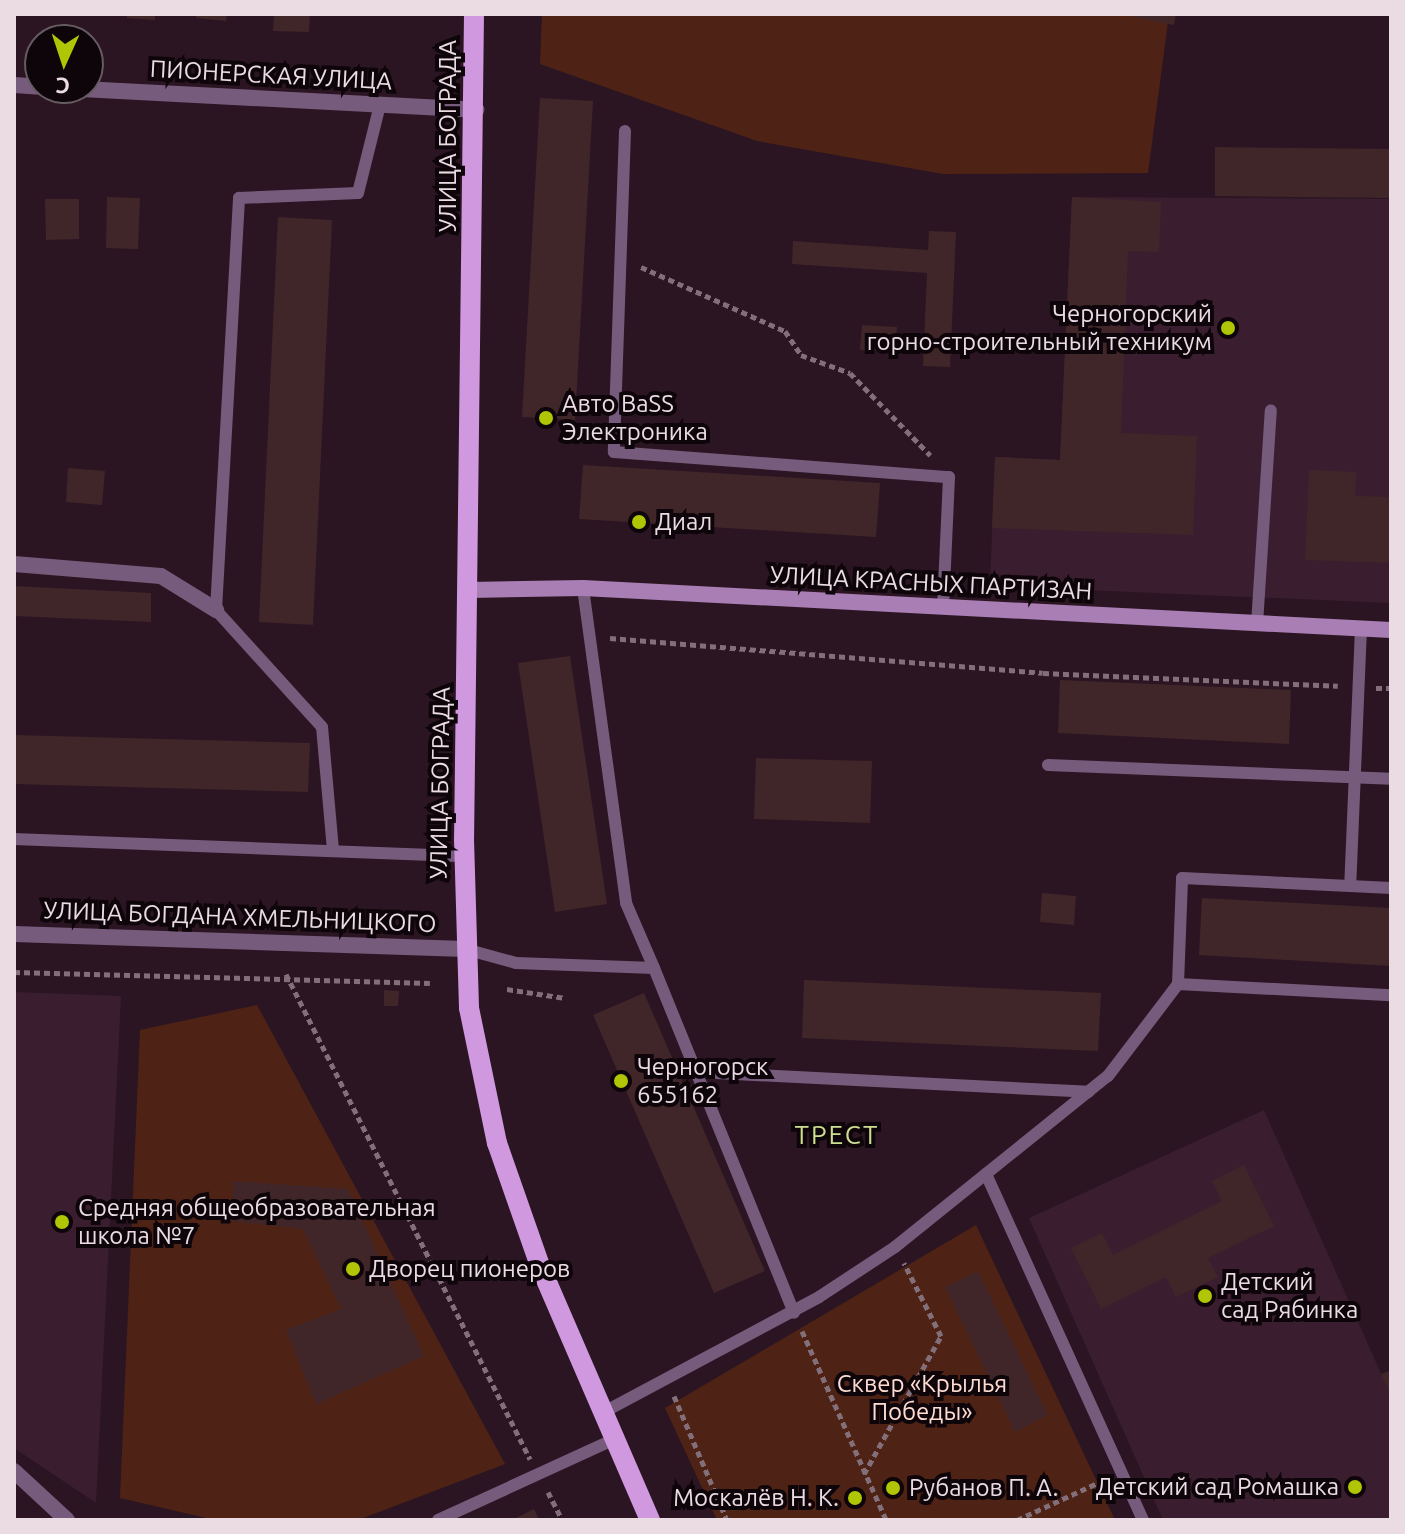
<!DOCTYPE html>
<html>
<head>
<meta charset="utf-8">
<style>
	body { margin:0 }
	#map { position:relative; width:1405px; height:1534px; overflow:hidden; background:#2b1522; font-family:Ubuntu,sans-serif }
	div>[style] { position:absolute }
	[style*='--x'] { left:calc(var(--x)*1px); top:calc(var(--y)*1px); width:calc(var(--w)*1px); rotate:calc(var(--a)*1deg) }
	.built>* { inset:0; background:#3a1e2f }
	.green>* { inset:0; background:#4e2315 }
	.building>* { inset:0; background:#402629 }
	.path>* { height:5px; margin-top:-2.5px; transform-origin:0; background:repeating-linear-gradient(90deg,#826f7a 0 6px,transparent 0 10px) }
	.lane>* { height:12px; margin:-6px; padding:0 6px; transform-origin:6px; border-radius:6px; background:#765b7d }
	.street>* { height:16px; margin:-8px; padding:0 8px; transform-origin:8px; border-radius:8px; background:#765b7d }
	.secondary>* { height:16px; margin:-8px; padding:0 8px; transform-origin:8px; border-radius:8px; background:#a97eb4 }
	.primary>* { height:20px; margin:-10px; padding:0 10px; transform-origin:10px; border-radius:10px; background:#d099df }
	.dots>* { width:22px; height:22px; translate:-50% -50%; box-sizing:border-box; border:4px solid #0d0509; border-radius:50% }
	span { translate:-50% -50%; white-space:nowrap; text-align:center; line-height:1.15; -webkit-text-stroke:8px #0d0509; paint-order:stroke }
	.street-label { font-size:24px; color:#ebdbe3 }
	.poi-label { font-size:24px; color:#ebdbe3 }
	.right { translate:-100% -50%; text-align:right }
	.left { translate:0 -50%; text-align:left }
	.park-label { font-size:24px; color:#ffdcd1 }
	.neighbourhood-label { font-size:26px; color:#cede91; letter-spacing:2px }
	.frame { position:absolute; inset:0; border:16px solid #ebdbe3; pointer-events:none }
	.north { position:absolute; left:24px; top:24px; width:80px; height:80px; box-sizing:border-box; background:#0d0509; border:2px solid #665b60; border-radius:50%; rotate:183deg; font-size:22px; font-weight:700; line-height:32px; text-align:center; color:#ebdbe3 }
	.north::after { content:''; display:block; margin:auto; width:28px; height:36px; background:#afc506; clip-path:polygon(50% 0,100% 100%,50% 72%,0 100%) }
</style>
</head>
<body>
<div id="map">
	<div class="built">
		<i style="clip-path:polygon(1072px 197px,1391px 199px,1391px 603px,990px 586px,995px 457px,1060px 460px)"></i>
		<i style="clip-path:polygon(14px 992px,121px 996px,96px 1503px,14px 1448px)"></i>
		<i style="clip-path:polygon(1264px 1110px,1391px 1396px,1391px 1520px,1163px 1520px,1029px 1218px)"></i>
	</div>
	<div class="green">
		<i style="clip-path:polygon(542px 14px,1169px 14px,1148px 173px,943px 174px,757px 141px,540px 64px)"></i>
		<i style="clip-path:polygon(257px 1005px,505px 1464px,358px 1520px,215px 1520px,120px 1498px,140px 1030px)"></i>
		<i style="clip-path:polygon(976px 1225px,1115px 1520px,717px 1520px,665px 1408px)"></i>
	</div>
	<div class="building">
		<i style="clip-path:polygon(127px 14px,155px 14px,155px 20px,127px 18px)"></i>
		<i style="clip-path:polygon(197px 14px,227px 14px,226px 21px,196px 18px)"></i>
		<i style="clip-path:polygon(274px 14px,310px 14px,309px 32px,273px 31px)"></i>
		<i style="clip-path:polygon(1120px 14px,1176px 14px,1174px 25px)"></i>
		<i style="clip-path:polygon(540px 98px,593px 101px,575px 420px,522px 417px)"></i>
		<i style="clip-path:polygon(1215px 147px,1391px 149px,1391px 198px,1215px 196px)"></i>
		<i style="clip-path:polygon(107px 197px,140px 198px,138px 249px,106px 248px)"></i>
		<i style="clip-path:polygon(1072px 197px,1161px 202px,1159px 252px,1128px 251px,1121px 433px,1197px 436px,1193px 535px,992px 528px,995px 457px,1060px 460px)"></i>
		<i style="clip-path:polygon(45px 199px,79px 199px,79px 239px,46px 240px)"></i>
		<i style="clip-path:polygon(278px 217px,332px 220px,313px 625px,259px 622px)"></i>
		<i style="clip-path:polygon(929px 231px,956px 232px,950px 367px,923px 366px,927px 273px,792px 264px,793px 241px,928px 250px)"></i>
		<i style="clip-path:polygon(862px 325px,897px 327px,895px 352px,860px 350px)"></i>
		<i style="clip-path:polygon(583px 465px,880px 483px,876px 537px,579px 519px)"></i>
		<i style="clip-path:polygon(68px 468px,105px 471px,102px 505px,66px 502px)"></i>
		<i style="clip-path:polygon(1309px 470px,1356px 472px,1355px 496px,1391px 497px,1391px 563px,1305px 560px)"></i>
		<i style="clip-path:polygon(14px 586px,151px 593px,151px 622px,14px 616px)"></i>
		<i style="clip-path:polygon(570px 656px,607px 904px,555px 912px,518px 663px)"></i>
		<i style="clip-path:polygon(1060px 680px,1291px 690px,1289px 744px,1058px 733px)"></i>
		<i style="clip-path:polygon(14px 735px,310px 743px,308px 792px,14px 784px)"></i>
		<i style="clip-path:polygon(756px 758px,872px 761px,870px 823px,754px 819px)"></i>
		<i style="clip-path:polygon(1042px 893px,1076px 896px,1074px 925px,1040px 922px)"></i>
		<i style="clip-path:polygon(1202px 898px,1391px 908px,1391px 966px,1199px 955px)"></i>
		<i style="clip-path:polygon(804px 980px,1101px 993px,1098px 1051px,802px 1038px)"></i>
		<i style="clip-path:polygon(384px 990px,399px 991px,398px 1006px,384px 1006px)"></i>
		<i style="clip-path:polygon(644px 993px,765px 1271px,714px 1293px,593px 1015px)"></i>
		<i style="clip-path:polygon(1244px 1165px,1274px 1226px,1208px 1258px,1218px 1277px,1176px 1297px,1166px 1277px,1101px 1309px,1071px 1248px,1102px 1233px,1113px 1255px,1222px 1201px,1212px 1181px)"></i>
		<i style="clip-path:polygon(234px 1181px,348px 1189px,424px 1356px,316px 1404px,286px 1330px,341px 1309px,303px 1229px,230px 1221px)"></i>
		<i style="clip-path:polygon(978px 1271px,1048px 1415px,1015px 1432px,945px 1287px)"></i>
		<i style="clip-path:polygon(1391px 1370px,1391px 1396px,1381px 1374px)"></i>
		<i style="clip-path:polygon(534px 1509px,539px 1520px,512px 1520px)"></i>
	</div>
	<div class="path">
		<i style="--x:641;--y:267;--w:158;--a:24"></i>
		<i style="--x:785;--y:331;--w:29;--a:56"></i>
		<i style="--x:801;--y:355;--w:52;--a:20.2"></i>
		<i style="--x:850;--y:373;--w:115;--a:45.7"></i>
		<i style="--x:610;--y:638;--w:434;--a:4.6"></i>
		<i style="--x:1043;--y:673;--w:295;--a:2.5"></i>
		<i style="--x:1376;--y:688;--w:15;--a:0"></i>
		<i style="--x:14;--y:972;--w:416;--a:1.5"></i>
		<i style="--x:286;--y:974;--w:543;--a:63.29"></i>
		<i style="--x:507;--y:989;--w:59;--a:8.8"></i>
		<i style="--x:802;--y:1331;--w:207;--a:66"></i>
		<i style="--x:674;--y:1396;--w:135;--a:66.9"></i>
		<i style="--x:864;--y:1474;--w:158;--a:-60.8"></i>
		<i style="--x:941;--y:1336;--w:82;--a:-116.9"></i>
		<i style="--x:548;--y:1492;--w:31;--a:63"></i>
		<i style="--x:1017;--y:1520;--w:98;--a:-24.7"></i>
	</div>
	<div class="lane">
		<i style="--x:625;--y:131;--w:321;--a:92"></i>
		<i style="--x:614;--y:452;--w:336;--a:4.3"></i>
		<i style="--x:949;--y:477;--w:131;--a:92.6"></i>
		<i style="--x:583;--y:588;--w:318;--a:82.2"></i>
		<i style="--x:626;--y:903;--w:71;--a:66.7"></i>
		<i style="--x:1257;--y:624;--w:214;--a:-86.3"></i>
		<i style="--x:1361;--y:628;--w:258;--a:92.4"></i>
		<i style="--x:1350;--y:886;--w:41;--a:2.8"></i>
		<i style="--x:1048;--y:765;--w:343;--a:2.3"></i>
		<i style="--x:14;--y:839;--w:451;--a:2.2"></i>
		<i style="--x:333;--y:850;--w:123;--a:-95.1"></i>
		<i style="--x:322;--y:727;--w:158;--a:-132.2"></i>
		<i style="--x:216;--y:610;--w:413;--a:-86.8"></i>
		<i style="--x:239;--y:198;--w:119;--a:-2.4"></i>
		<i style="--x:358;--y:193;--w:91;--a:-76"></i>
		<i style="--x:465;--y:949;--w:53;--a:15.4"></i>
		<i style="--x:516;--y:963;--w:138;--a:2.1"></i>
		<i style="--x:654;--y:968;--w:372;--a:67.9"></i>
		<i style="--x:1178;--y:984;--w:213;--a:3"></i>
		<i style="--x:697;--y:1072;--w:392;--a:2.9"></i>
		<i style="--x:986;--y:1174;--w:380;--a:65.6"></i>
		<i style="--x:602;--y:1413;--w:246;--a:-28.1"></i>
		<i style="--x:819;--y:1297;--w:91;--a:-33.3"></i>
		<i style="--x:895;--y:1247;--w:273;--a:-38.8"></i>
		<i style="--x:1108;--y:1076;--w:116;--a:-52.7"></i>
		<i style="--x:1178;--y:984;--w:106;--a:-87.8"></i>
		<i style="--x:1182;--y:878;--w:168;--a:2.7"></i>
		<i style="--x:438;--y:1520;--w:192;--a:-24.6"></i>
	</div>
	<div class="street">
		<i style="--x:14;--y:85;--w:26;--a:4"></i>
		<i style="--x:63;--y:88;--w:414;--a:3"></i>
		<i style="--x:14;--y:564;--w:147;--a:4.7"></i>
		<i style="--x:161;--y:576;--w:65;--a:31.7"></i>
		<i style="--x:14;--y:934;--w:451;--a:1.9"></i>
		<i style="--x:14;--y:1471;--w:72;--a:42.8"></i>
	</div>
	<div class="secondary">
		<i style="--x:469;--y:590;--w:114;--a:-1"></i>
		<i style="--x:583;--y:588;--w:809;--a:2.98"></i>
	</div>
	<div class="primary">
		<i style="--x:474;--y:14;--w:825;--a:90.69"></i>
		<i style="--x:464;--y:839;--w:169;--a:88.3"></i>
		<i style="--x:469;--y:1008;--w:138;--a:78.3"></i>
		<i style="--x:497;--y:1143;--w:130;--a:70.7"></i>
		<i style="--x:540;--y:1266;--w:277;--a:66.6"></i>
	</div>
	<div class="dots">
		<i style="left:1228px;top:328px;background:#afc506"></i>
		<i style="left:546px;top:418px;background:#afc506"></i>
		<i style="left:639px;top:522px;background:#afc506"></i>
		<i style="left:621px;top:1081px;background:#afc506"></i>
		<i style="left:62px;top:1222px;background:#afc506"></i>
		<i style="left:353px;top:1269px;background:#afc506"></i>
		<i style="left:1205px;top:1296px;background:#afc506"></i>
		<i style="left:1355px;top:1487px;background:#afc506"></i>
		<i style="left:893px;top:1488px;background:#afc506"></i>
		<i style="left:855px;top:1498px;background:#afc506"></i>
	</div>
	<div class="street-label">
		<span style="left:271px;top:75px;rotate:3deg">ПИОНЕРСКАЯ УЛИЦА</span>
		<span style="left:448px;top:136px;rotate:-90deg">УЛИЦА БОГРАДА</span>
		<span style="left:931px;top:583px;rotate:3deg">УЛИЦА КРАСНЫХ ПАРТИЗАН</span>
		<span style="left:440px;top:783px;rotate:-89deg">УЛИЦА БОГРАДА</span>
		<span style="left:240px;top:917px;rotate:2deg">УЛИЦА БОГДАНА ХМЕЛЬНИЦКОГО</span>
	</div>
	<div class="poi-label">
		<span class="right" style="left:1212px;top:328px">Черногорский<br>горно-строительный техникум</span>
		<span class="left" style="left:562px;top:418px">Авто BaSS<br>Электроника</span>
		<span class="left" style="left:655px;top:522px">Диал</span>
		<span class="left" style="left:637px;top:1081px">Черногорск<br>655162</span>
		<span class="left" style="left:78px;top:1222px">Средняя общеобразовательная<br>школа №7</span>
		<span class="left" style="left:369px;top:1269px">Дворец пионеров</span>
		<span class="left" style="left:1221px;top:1296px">Детский<br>сад Рябинка</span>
		<span class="right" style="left:1339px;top:1487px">Детский сад Ромашка</span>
		<span class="left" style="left:909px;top:1488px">Рубанов П. А.</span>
		<span class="right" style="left:839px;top:1498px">Москалёв Н. К.</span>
	</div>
	<div class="park-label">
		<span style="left:922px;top:1398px">Сквер «Крылья<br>Победы»</span>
	</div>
	<div class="neighbourhood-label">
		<span style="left:837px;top:1135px">ТРЕСТ</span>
	</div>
	<div class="frame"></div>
	<div class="north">С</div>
</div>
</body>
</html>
